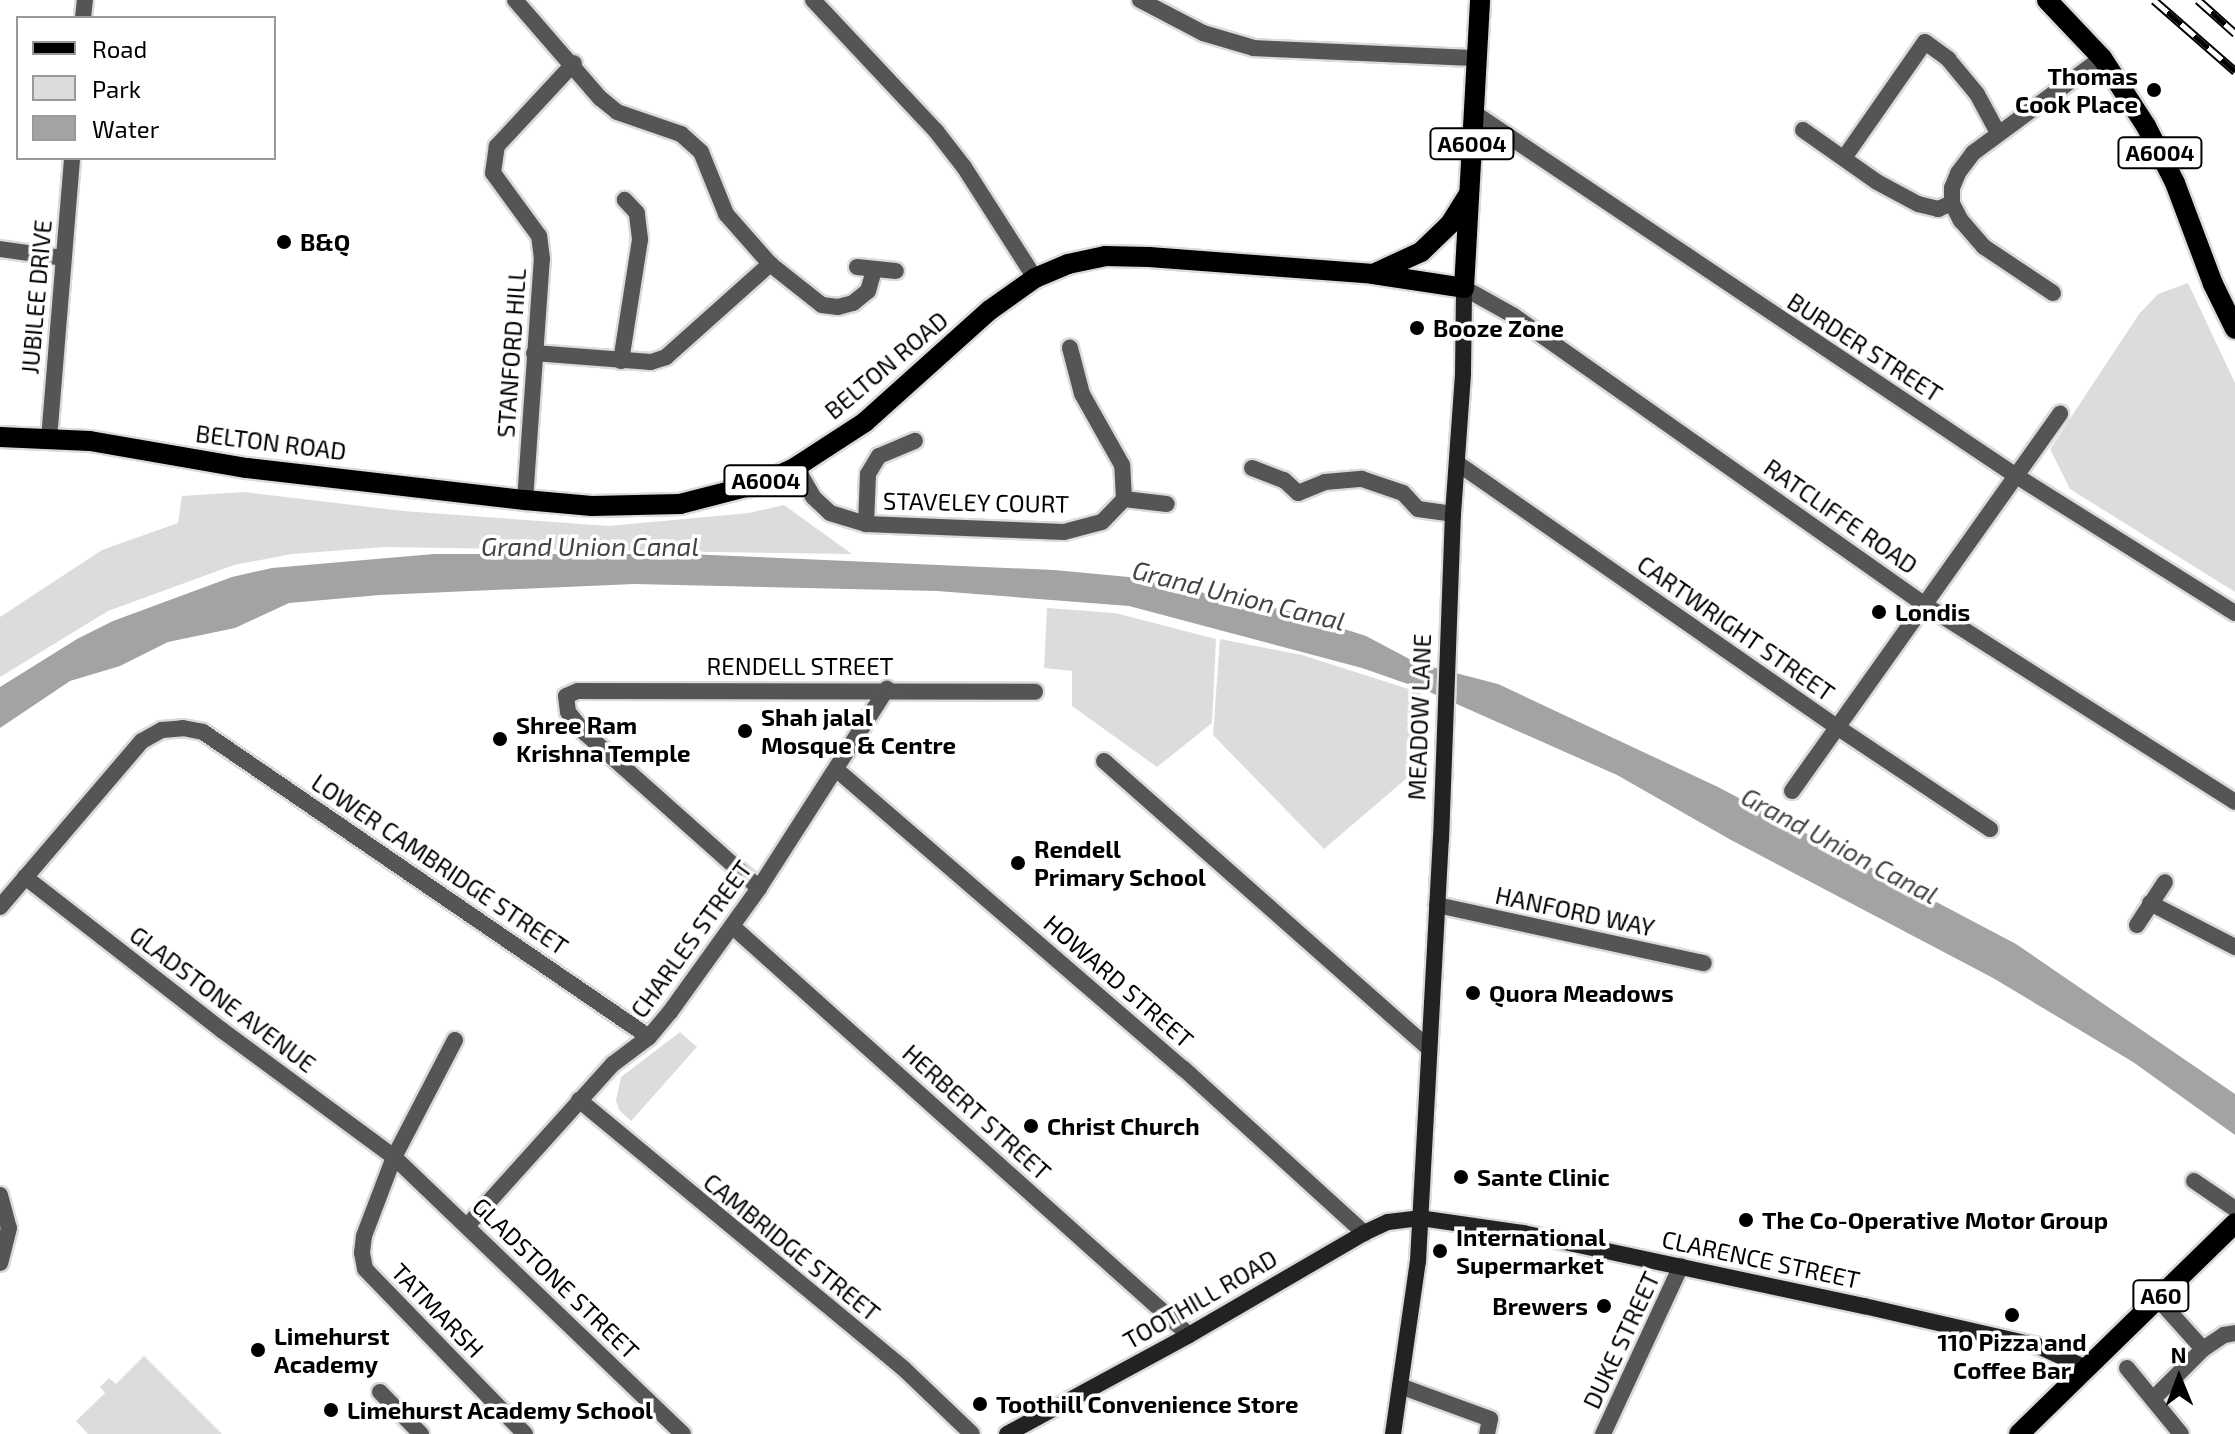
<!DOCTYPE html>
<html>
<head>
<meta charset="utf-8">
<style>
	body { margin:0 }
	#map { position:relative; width:2235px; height:1434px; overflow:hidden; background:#fff; font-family:"Exo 2",sans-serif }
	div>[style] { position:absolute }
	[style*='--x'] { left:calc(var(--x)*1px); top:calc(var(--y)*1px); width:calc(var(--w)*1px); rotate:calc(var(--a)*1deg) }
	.green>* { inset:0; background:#dcdcdc }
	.water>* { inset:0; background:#a3a3a3 }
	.roads { filter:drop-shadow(2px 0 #dbdbdb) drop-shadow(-2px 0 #dbdbdb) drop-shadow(0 2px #dbdbdb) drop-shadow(0 -2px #dbdbdb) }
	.street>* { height:16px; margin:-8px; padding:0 8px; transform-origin:8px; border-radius:8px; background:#555 }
	.secondary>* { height:16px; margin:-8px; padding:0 8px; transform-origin:8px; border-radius:8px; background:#222 }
	.primary>* { height:20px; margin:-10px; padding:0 10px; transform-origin:10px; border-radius:10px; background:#000 }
	.rail>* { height:9px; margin-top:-4.5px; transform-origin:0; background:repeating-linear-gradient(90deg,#fff 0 18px,#000 0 36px); box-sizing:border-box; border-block:2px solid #000 }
	.dots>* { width:22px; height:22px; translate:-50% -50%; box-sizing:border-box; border:4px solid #fff; border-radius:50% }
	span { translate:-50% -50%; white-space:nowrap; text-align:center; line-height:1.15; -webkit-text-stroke:7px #fff; paint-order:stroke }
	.shield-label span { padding:2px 6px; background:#fff; border:2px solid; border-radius:6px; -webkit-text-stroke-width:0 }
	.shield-label { font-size:22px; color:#000; font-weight:700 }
	.poi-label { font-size:24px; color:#000; font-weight:700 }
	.right { translate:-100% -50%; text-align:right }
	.left { translate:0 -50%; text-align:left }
	.street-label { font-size:24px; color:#000 }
	.water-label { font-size:26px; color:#444; font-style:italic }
	.legend { position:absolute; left:16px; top:16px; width:260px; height:144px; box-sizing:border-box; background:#fff; border:2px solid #999; margin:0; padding:10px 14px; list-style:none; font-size:24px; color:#000 }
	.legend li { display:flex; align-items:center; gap:16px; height:40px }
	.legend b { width:40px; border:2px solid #999 }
	.north { position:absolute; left:2139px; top:1338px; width:80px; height:80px; -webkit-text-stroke:6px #fff; paint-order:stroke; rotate:359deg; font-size:22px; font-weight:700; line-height:32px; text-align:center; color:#000 }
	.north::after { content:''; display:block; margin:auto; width:28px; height:36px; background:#000; clip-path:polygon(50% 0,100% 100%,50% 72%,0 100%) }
</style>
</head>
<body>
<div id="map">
	<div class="green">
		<i style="clip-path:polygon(2188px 283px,2235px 383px,2235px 592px,2070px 489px,2050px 449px,2139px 314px,2158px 294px)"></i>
		<i style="clip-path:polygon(244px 492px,403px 511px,609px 526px,749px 513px,784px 505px,852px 554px,384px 547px,292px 554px,234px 565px,108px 611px,0 677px,0 617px,102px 550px,178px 523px,182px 496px)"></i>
		<i style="clip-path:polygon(1047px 608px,1115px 613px,1216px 639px,1212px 723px,1157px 767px,1072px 706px,1072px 671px,1044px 668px)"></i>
		<i style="clip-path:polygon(1220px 639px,1302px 655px,1421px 693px,1414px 772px,1324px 849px,1213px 735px)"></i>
		<i style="clip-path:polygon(680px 1032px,697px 1047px,631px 1121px,619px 1110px,616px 1100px,621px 1077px)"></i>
		<i style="clip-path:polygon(144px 1356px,222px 1434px,88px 1434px,76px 1421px,105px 1393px,100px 1387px,109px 1378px,116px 1384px)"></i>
	</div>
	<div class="water">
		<i style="clip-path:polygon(434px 554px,687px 554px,1054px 570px,1129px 577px,1288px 611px,1366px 636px,1417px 663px,1498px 684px,1718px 787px,2016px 944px,2235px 1094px,2235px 1135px,2133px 1062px,1993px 978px,1731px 840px,1617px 775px,1425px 690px,1362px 668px,1129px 606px,937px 591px,634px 584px,380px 595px,289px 603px,235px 628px,168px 642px,120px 666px,70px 681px,0 728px,0 687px,77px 639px,113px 621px,232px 577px,272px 568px)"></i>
	</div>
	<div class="roads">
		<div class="street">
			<i style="--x:515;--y:0;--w:130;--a:49.1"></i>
			<i style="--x:600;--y:98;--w:22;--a:39"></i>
			<i style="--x:617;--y:112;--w:68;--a:19"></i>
			<i style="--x:681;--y:134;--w:27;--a:42"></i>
			<i style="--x:701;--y:152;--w:67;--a:68"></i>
			<i style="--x:726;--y:214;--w:67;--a:48.7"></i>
			<i style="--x:770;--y:264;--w:66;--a:38.3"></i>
			<i style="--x:822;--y:305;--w:16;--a:7"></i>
			<i style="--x:838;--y:307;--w:16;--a:-15"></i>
			<i style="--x:853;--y:303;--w:19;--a:-39"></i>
			<i style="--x:868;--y:291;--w:22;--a:-74"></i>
			<i style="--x:813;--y:0;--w:180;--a:46.8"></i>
			<i style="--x:936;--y:131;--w:46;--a:52.1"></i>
			<i style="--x:964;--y:167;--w:132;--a:57.4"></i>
			<i style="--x:1140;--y:0;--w:71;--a:27.6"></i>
			<i style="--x:1203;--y:33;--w:53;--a:16.4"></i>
			<i style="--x:1254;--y:48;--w:221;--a:2.6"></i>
			<i style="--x:83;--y:18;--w:18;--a:-84"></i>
			<i style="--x:1474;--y:113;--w:655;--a:33.79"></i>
			<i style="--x:2018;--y:477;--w:256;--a:32.1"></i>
			<i style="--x:1803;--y:130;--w:90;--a:35.1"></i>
			<i style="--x:1877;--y:182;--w:47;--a:28.2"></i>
			<i style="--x:1918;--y:204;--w:21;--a:14"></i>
			<i style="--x:1938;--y:209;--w:15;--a:-23"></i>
			<i style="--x:1844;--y:158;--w:141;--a:-55.1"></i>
			<i style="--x:1925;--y:42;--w:29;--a:36"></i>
			<i style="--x:1948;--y:59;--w:45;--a:50.4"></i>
			<i style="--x:1977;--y:94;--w:44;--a:61.7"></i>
			<i style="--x:0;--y:249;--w:64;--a:8.1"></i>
			<i style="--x:857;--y:267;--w:39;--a:6"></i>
			<i style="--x:1464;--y:288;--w:57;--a:29.2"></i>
			<i style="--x:1514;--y:316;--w:502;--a:35.11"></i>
			<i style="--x:1925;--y:605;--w:367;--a:32.4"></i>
			<i style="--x:2053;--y:293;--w:83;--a:-146.3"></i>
			<i style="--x:1984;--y:247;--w:35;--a:-131"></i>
			<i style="--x:1961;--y:221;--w:20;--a:-117"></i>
			<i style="--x:1952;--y:203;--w:15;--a:-90"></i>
			<i style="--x:1952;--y:188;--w:16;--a:-68"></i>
			<i style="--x:1958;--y:173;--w:25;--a:-53"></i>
			<i style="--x:1973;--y:153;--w:160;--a:-36.4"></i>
			<i style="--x:534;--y:353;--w:117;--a:4.4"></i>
			<i style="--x:651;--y:362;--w:16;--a:-18"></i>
			<i style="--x:666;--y:357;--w:140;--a:-41.8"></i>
			<i style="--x:621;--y:361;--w:123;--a:-81.1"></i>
			<i style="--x:640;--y:239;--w:26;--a:-97"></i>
			<i style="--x:637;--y:213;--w:18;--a:-133"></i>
			<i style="--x:49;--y:439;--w:282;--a:-85.3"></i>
			<i style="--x:1457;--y:463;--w:463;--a:34.8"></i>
			<i style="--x:1837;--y:727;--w:184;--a:33.7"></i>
			<i style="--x:796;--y:467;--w:34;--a:60"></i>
			<i style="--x:813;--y:497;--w:23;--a:43"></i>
			<i style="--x:830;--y:513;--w:38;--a:17"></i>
			<i style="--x:866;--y:524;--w:198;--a:2.3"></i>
			<i style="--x:1064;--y:532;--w:39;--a:-15"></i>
			<i style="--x:1102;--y:522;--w:32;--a:-46"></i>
			<i style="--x:1124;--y:499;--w:34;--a:-93"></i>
			<i style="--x:1122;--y:465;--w:81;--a:-119.4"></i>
			<i style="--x:1082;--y:394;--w:48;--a:-104.6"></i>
			<i style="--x:1252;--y:468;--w:34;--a:21"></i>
			<i style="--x:1284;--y:480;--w:19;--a:43"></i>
			<i style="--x:1298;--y:493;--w:29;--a:-22"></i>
			<i style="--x:1325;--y:482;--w:37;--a:-5"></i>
			<i style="--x:1362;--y:479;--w:43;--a:18.9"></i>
			<i style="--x:1403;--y:493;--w:22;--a:47"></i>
			<i style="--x:1418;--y:509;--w:35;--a:8"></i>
			<i style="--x:1124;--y:499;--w:43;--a:6.6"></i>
			<i style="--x:525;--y:500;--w:242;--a:-86"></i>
			<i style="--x:542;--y:259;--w:23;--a:-97"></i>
			<i style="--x:539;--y:236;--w:78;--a:-126.1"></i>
			<i style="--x:493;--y:173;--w:27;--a:-82"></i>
			<i style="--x:497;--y:146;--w:113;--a:-47.1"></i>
			<i style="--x:866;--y:524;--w:50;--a:-87.7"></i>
			<i style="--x:868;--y:474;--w:21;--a:-59"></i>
			<i style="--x:879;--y:456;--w:39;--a:-23"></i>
			<i style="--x:1104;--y:761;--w:434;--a:41.5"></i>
			<i style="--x:837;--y:770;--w:458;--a:40.8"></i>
			<i style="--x:1184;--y:1069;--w:244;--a:42.3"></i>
			<i style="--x:1792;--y:791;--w:463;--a:-54.6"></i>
			<i style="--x:25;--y:877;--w:251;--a:37.9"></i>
			<i style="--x:223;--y:1031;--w:212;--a:36.4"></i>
			<i style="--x:394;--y:1157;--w:400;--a:43.8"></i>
			<i style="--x:759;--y:888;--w:233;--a:-138.3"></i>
			<i style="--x:585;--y:733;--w:27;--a:-129"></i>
			<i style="--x:568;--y:712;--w:16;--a:-97"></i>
			<i style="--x:566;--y:696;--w:13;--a:-23"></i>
			<i style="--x:578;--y:691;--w:457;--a:0.1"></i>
			<i style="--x:2150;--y:903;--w:96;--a:27.4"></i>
			<i style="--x:1437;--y:905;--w:273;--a:12.3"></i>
			<i style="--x:0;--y:907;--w:218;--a:-49.5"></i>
			<i style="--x:142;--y:741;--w:23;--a:-29"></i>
			<i style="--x:162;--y:730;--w:21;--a:-5"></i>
			<i style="--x:183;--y:728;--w:20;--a:11"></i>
			<i style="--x:203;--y:732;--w:540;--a:34.37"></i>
			<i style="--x:2137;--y:925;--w:51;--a:-56.9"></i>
			<i style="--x:732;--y:926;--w:613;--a:41.83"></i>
			<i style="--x:455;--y:1040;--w:132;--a:117.5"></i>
			<i style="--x:394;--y:1157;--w:85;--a:110.8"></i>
			<i style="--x:364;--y:1236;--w:17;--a:97"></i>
			<i style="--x:362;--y:1253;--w:16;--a:79"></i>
			<i style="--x:365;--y:1269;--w:230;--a:45.9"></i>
			<i style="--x:579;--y:1100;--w:420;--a:39.6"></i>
			<i style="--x:903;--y:1368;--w:95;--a:43.7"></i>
			<i style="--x:2194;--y:1181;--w:50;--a:34.3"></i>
			<i style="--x:0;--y:1195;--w:34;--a:75"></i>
			<i style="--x:9;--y:1228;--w:36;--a:104"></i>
			<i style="--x:467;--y:1226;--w:218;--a:-48"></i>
			<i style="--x:613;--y:1064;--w:45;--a:-36.9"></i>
			<i style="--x:649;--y:1037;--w:33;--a:-50"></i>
			<i style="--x:670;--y:1012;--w:153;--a:-54.3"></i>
			<i style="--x:759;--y:888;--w:237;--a:-57.3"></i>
			<i style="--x:2158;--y:1299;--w:67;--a:48"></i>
			<i style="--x:2127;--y:1368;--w:85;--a:50.7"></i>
			<i style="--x:1400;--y:1386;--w:96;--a:20.1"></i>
			<i style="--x:1490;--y:1419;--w:15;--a:101"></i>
			<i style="--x:380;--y:1392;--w:59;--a:45.7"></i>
			<i style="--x:2153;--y:1399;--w:71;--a:-45"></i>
			<i style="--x:2203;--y:1349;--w:25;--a:-34"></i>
			<i style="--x:2224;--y:1335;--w:11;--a:-10"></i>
			<i style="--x:1603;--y:1434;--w:185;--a:-65.1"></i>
		</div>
		<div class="secondary">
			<i style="--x:1007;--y:1434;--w:207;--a:-28.5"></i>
			<i style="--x:1189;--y:1335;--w:203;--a:-30.2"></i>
			<i style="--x:1364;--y:1233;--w:26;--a:-25"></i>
			<i style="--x:1388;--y:1222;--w:32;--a:-7"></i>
			<i style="--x:1420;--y:1218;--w:104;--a:8.3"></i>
			<i style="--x:1523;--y:1233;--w:349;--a:12.1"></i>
			<i style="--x:1864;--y:1306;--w:179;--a:12.9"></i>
			<i style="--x:2038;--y:1346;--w:53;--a:24.6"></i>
			<i style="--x:1393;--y:1434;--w:175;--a:-81.8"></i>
			<i style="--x:1418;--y:1261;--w:422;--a:-86.9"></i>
			<i style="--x:1441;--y:840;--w:326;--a:-87.9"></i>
			<i style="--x:1453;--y:514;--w:140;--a:-85.9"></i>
			<i style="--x:1463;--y:374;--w:86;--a:-89.3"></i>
		</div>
		<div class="primary">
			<i style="--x:2047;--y:0;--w:80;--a:46.5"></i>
			<i style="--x:2102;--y:58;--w:81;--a:57.1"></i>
			<i style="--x:2146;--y:126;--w:64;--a:63"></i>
			<i style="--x:2175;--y:183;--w:108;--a:69.4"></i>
			<i style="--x:2213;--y:284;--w:50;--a:63.9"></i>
			<i style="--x:1373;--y:274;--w:53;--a:-24.6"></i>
			<i style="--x:1421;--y:252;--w:40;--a:-44"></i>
			<i style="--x:1450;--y:224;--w:36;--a:-58"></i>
			<i style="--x:0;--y:437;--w:90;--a:2.5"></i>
			<i style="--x:90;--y:441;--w:159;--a:9.8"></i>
			<i style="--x:247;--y:468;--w:280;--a:6.6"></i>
			<i style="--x:525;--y:500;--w:67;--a:5.1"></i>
			<i style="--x:592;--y:506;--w:88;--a:-1.3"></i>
			<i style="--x:680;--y:504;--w:85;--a:-14.4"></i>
			<i style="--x:762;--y:483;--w:38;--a:-25"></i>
			<i style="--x:796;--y:467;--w:82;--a:-33.1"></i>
			<i style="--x:865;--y:422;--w:168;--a:-41.9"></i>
			<i style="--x:990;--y:310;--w:55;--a:-35.4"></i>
			<i style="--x:1035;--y:278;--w:36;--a:-23"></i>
			<i style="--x:1068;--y:264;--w:38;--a:-12"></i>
			<i style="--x:1105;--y:256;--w:44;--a:1.3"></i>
			<i style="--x:1149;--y:257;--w:225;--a:4.3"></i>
			<i style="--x:1373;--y:274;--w:92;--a:8.7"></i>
			<i style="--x:1464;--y:288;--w:288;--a:-86.8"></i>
			<i style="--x:2019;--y:1434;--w:302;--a:-44.3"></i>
		</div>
	</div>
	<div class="rail">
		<i style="--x:2154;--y:0;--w:108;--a:41.2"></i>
		<i style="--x:2198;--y:0;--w:50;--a:41.7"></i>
	</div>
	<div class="dots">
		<i style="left:2154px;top:90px;background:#000"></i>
		<i style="left:284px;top:242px;background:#000"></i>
		<i style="left:1417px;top:328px;background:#000"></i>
		<i style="left:1879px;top:612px;background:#000"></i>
		<i style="left:745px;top:731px;background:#000"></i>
		<i style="left:500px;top:739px;background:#000"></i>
		<i style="left:1018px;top:863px;background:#000"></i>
		<i style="left:1473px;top:993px;background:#000"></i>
		<i style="left:1031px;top:1126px;background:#000"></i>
		<i style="left:1461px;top:1177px;background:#000"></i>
		<i style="left:1746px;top:1220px;background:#000"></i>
		<i style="left:1440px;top:1251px;background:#000"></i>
		<i style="left:1604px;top:1306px;background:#000"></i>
		<i style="left:2012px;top:1315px;background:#000"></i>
		<i style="left:258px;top:1350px;background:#000"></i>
		<i style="left:980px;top:1404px;background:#000"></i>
		<i style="left:331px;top:1410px;background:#000"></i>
	</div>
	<div class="shield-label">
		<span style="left:1472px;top:144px">A6004</span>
		<span style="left:2160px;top:153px">A6004</span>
		<span style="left:766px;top:481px">A6004</span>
		<span style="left:2161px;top:1296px">A60</span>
	</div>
	<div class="poi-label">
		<span class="right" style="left:2138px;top:90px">Thomas<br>Cook Place</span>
		<span class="left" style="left:300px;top:242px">B&amp;Q</span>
		<span class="left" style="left:1433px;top:328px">Booze Zone</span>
		<span class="left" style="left:1895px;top:612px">Londis</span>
		<span class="left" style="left:761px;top:731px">Shah jalal<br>Mosque &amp; Centre</span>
		<span class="left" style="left:516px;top:739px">Shree Ram<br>Krishna Temple</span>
		<span class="left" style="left:1034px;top:863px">Rendell<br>Primary School</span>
		<span class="left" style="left:1489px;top:993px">Quora Meadows</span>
		<span class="left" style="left:1047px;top:1126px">Christ Church</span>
		<span class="left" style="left:1477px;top:1177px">Sante Clinic</span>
		<span class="left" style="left:1762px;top:1220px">The Co-Operative Motor Group</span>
		<span class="left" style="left:1456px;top:1251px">International<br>Supermarket</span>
		<span class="right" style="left:1588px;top:1306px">Brewers</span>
		<span class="left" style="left:274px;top:1350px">Limehurst<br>Academy</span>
		<span style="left:2012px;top:1356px">110 Pizza and<br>Coffee Bar</span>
		<span class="left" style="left:996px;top:1404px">Toothill Convenience Store</span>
		<span class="left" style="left:347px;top:1410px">Limehurst Academy School</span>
	</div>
	<div class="street-label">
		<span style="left:36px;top:297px;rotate:-85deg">JUBILEE DRIVE</span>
		<span style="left:1865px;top:347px;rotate:33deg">BURDER STREET</span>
		<span style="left:511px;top:353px;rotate:-86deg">STANFORD HILL</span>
		<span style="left:886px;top:365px;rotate:-40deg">BELTON ROAD</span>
		<span style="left:271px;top:442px;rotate:7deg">BELTON ROAD</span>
		<span style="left:976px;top:502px;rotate:1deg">STAVELEY COURT</span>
		<span style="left:1841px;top:516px;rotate:35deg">RATCLIFFE ROAD</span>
		<span style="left:1736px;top:628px;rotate:35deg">CARTWRIGHT STREET</span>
		<span style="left:800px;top:666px">RENDELL STREET</span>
		<span style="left:1419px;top:717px;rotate:-88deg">MEADOW LANE</span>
		<span style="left:440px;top:864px;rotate:34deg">LOWER CAMBRIDGE STREET</span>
		<span style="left:1575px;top:911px;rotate:12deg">HANFORD WAY</span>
		<span style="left:691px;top:939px;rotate:-54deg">CHARLES STREET</span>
		<span style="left:1119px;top:981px;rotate:41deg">HOWARD STREET</span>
		<span style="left:223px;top:999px;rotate:37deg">GLADSTONE AVENUE</span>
		<span style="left:977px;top:1112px;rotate:42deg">HERBERT STREET</span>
		<span style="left:792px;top:1247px;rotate:39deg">CAMBRIDGE STREET</span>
		<span style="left:1761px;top:1259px;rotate:12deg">CLARENCE STREET</span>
		<span style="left:556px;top:1278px;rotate:44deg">GLADSTONE STREET</span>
		<span style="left:1200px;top:1299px;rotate:-30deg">TOOTHILL ROAD</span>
		<span style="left:438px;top:1310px;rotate:46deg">TATMARSH</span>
		<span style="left:1621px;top:1340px;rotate:-65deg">DUKE STREET</span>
	</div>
	<div class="water-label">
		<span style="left:590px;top:546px">Grand Union Canal</span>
		<span style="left:1239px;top:595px;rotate:14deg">Grand Union Canal</span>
		<span style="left:1840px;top:845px;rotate:28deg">Grand Union Canal</span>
	</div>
	<ul class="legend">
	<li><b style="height:10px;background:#000"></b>Road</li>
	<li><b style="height:22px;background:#dcdcdc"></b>Park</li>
	<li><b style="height:22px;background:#a3a3a3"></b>Water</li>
	</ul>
	<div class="north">N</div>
</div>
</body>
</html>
